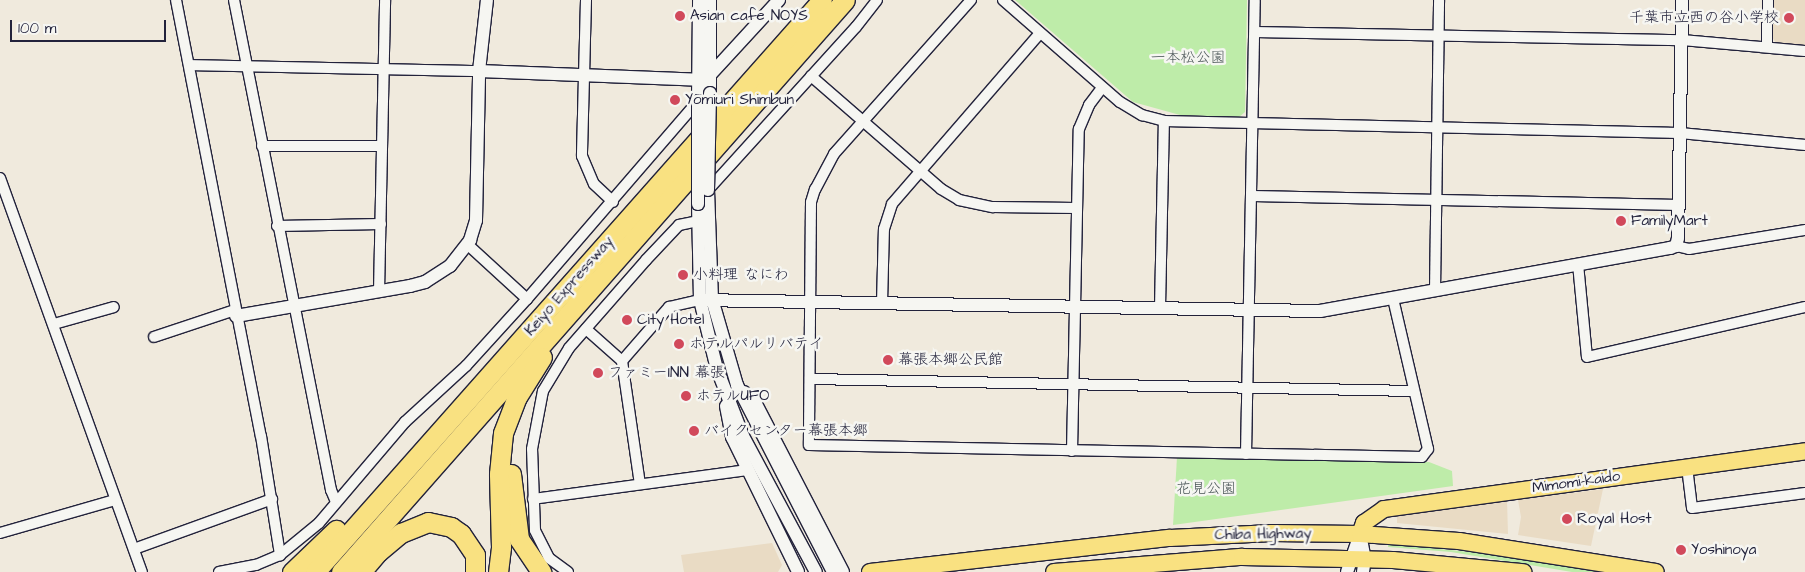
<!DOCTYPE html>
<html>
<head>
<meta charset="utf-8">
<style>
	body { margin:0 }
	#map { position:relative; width:1805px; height:572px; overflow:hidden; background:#f0eadd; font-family:"Architects Daughter","Klee One",sans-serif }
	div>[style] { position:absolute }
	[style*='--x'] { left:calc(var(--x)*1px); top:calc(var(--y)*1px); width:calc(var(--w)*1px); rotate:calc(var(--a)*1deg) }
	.built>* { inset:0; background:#e9dbc4 }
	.green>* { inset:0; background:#beeca9 }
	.roads { filter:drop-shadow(1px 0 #22223b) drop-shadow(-1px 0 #22223b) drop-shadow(0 1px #22223b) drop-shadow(0 -1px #22223b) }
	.minor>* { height:10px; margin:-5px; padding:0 5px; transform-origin:5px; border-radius:5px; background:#f6f6f2 }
	.tertiary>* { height:12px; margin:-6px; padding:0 6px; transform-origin:6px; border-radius:6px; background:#f6f6f2 }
	.primary>* { height:16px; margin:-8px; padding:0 8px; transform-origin:8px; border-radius:8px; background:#f9e181 }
	.trunk>* { height:16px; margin:-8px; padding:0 8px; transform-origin:8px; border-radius:8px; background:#f9e181 }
	.motorway>* { height:19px; margin:-9.5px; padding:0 9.5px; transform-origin:9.5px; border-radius:9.5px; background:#f9e181 }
	.bridges { filter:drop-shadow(1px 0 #22223b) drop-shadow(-1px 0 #22223b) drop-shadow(0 1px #22223b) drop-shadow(0 -1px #22223b) }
	.tertiary-bridge>* { height:12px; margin:-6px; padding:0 6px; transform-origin:6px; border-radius:6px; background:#f6f6f2 }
	.dots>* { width:14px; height:14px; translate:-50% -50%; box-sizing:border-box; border:2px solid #f6f6f2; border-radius:50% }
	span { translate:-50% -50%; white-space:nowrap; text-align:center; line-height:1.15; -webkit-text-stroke:5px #f6f6f2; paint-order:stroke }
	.poi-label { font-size:15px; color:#22223b }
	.left { translate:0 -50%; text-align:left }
	.right { translate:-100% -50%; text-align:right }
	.park-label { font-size:15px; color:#495456 }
	.street-label { font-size:15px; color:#22223b }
	.scale { position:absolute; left:10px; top:20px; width:156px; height:22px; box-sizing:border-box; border:2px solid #22223b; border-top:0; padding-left:6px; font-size:15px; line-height:18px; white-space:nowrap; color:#22223b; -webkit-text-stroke:4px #f6f6f2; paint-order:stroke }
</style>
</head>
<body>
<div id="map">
	<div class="built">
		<i style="clip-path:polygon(1773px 0,1805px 0,1805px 46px,1776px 43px,1772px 37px)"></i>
		<i style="clip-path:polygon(1603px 489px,1591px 546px,1518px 535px,1521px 517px,1518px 500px)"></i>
		<i style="clip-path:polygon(1507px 500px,1508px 534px,1397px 523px,1397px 514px)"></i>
		<i style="clip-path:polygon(772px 543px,782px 565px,778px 572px,684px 572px,681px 555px)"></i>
	</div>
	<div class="green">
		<i style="clip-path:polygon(1015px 0,1247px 0,1245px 112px,1239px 117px,1180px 115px,1133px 102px)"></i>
		<i style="clip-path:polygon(1177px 457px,1429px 462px,1452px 471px,1453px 486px,1173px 525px)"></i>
		<i style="clip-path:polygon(1388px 544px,1512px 556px,1611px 572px,1572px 572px,1451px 552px,1388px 547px)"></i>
	</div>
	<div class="roads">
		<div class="minor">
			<i style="--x:176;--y:0;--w:444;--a:79"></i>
			<i style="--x:261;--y:436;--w:121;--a:80.9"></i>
			<i style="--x:234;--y:0;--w:500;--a:78.8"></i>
			<i style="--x:331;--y:490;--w:13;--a:67"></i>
			<i style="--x:586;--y:0;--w:156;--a:91.5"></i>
			<i style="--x:582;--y:156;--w:30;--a:67"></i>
			<i style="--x:594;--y:184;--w:26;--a:43"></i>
			<i style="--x:971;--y:0;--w:206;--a:131.7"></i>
			<i style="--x:834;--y:154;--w:40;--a:118"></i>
			<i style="--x:815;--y:189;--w:14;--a:107"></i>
			<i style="--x:811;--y:202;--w:243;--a:90.5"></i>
			<i style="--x:809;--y:445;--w:613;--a:1.12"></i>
			<i style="--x:1422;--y:457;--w:10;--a:-53"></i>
			<i style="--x:1428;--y:449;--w:155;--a:-103.1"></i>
			<i style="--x:1003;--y:0;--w:155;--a:41.1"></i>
			<i style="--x:1120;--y:102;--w:26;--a:31"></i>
			<i style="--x:1142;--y:115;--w:23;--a:15"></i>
			<i style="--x:1164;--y:121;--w:516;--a:1.33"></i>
			<i style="--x:1680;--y:133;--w:126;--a:5.5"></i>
			<i style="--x:1255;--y:32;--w:427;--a:1.1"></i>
			<i style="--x:1682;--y:40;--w:123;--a:5.1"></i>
			<i style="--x:1767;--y:47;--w:47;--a:-88.8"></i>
			<i style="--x:191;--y:65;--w:288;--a:1.2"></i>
			<i style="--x:811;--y:76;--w:172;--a:41"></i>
			<i style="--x:941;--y:189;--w:21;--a:31"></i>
			<i style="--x:959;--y:200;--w:35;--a:12"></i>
			<i style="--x:993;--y:207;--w:83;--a:0.7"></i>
			<i style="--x:262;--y:146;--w:119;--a:0"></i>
			<i style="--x:0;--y:178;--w:419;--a:70.2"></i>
			<i style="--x:708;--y:190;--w:220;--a:-47.8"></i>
			<i style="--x:856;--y:27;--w:34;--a:-52"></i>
			<i style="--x:1253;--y:196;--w:426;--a:1.2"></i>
			<i style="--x:277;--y:226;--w:104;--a:-1.1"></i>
			<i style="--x:1676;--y:246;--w:13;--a:13"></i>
			<i style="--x:1689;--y:249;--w:118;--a:-9.3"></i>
			<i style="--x:1578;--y:264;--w:93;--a:84.5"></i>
			<i style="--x:1587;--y:357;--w:224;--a:-12.9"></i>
			<i style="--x:1435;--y:291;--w:291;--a:-89.2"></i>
			<i style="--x:379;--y:292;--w:292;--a:-88.8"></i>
			<i style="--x:527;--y:299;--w:262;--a:-49.2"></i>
			<i style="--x:882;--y:303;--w:74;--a:-88.5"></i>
			<i style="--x:884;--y:229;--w:26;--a:-72"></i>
			<i style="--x:892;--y:204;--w:226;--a:-49.1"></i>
			<i style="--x:1160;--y:308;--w:187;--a:-88.8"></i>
			<i style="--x:54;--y:324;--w:62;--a:-15.8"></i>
			<i style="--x:586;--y:329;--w:48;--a:41.6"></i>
			<i style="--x:622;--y:361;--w:124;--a:81.7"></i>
			<i style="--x:154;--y:337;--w:85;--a:-18.4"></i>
			<i style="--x:622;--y:361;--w:72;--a:-49"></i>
			<i style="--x:669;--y:307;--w:32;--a:-13"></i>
			<i style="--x:811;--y:379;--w:603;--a:1.14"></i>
			<i style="--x:1072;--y:451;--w:322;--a:-88.8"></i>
			<i style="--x:1079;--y:129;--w:26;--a:-67"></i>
			<i style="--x:1089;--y:105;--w:21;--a:-53"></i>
			<i style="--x:1246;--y:454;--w:454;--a:-88.9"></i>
			<i style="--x:1687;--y:467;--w:41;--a:83"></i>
			<i style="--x:1692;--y:508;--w:114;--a:-7.6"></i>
			<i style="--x:533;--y:499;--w:217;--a:-7.7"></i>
			<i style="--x:0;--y:533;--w:120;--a:-16"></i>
			<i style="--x:134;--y:549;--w:147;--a:-19.9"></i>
			<i style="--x:219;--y:572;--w:38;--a:-11"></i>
			<i style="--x:256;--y:565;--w:26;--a:-23"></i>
			<i style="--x:280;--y:555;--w:50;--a:-39.4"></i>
			<i style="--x:319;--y:523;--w:133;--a:-49.6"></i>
			<i style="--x:405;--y:422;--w:83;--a:-42.6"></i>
			<i style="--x:466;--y:366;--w:91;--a:-47.7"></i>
			<i style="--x:527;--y:299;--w:81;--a:-137.5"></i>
			<i style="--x:568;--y:572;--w:24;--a:-144"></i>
			<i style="--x:549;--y:558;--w:31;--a:-117"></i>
			<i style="--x:535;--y:530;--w:81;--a:-92.1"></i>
			<i style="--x:532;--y:449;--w:59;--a:-79.3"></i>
			<i style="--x:543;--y:391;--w:50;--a:-58.8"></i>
			<i style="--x:569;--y:348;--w:117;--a:-48.8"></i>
			<i style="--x:646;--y:260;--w:48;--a:-46.7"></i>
			<i style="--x:679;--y:225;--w:19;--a:-12"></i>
		</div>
		<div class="tertiary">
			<i style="--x:479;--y:71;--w:220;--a:2.3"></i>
			<i style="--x:699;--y:80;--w:12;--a:-24"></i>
			<i style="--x:710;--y:75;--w:102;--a:-47.4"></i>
			<i style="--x:710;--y:93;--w:93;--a:-90"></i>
			<i style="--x:698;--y:101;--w:101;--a:-89.4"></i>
			<i style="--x:708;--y:190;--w:109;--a:87.9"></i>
			<i style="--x:712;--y:299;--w:90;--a:73.8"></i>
			<i style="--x:737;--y:385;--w:210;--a:62.8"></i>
			<i style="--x:698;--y:204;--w:96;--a:88.8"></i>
			<i style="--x:700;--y:300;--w:71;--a:76.2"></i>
			<i style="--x:717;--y:369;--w:72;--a:68.8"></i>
			<i style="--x:743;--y:436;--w:154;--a:61.8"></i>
			<i style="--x:700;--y:300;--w:620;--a:1.02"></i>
			<i style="--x:1320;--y:311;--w:356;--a:-10.2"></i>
			<i style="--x:1670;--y:248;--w:6;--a:-18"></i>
			<i style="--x:1676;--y:246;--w:8;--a:-76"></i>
			<i style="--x:1678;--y:238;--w:238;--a:-89"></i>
			<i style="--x:236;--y:316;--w:177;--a:-9.8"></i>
			<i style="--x:410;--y:286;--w:16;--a:-15"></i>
			<i style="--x:425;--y:282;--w:30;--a:-33"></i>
			<i style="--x:450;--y:266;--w:33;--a:-52"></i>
			<i style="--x:470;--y:240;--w:21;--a:-73"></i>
			<i style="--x:476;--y:220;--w:149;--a:-88.8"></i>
			<i style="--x:479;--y:71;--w:71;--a:-83.6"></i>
			<i style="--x:744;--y:392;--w:17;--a:45"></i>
			<i style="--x:756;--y:404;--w:189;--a:62.6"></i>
			<i style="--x:726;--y:406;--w:32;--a:79"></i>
			<i style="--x:732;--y:437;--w:150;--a:63.9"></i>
			<i style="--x:1360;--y:534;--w:25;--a:79"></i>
			<i style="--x:1365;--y:559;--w:13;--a:99"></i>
			<i style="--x:1347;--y:572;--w:40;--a:-71.1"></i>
		</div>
		<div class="primary">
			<i style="--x:1360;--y:534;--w:12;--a:-70"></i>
			<i style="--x:1364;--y:523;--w:24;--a:-35"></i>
			<i style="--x:1384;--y:509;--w:425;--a:-7.8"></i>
		</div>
		<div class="trunk">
			<i style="--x:870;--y:572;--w:302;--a:-6.5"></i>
			<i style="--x:1170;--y:538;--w:102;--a:-2.8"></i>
			<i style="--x:1272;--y:533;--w:88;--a:0.7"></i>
			<i style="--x:1360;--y:534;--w:99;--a:4"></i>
			<i style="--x:1459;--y:541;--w:199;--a:8.9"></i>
			<i style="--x:1054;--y:572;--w:189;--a:-4.6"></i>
			<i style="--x:1242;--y:557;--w:151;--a:1.1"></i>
			<i style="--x:1393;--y:560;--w:131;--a:5.3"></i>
		</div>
		<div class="motorway">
			<i style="--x:511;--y:474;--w:65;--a:83"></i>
			<i style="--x:519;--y:539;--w:40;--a:56"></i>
			<i style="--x:292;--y:572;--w:61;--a:-43.7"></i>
			<i style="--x:315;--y:572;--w:764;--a:-48.45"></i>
			<i style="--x:341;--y:572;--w:762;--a:-48.62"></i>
			<i style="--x:361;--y:572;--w:26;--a:-50"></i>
			<i style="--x:378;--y:552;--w:30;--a:-40"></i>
			<i style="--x:401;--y:533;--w:29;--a:-22"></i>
			<i style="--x:428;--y:522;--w:24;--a:12"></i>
			<i style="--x:451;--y:527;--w:12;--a:35"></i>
			<i style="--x:461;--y:534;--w:25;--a:56"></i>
			<i style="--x:475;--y:555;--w:17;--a:90"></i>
			<i style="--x:498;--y:572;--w:25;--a:-83"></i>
			<i style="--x:501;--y:547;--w:73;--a:-91.6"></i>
			<i style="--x:499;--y:474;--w:41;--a:-84.4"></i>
			<i style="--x:503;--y:433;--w:39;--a:-69"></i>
			<i style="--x:517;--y:397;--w:47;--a:-58"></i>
		</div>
	</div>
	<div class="bridges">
		<div class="tertiary-bridge">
			<i style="--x:708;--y:190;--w:97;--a:-88.8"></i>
			<i style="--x:698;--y:204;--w:103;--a:-90"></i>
		</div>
	</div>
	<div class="dots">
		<i style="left:680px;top:16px;background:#d1495b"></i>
		<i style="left:1789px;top:18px;background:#d1495b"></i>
		<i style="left:675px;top:100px;background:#d1495b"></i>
		<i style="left:1621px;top:221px;background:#d1495b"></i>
		<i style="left:683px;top:275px;background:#d1495b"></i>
		<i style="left:627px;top:320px;background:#d1495b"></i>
		<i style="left:679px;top:344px;background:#d1495b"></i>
		<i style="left:888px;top:360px;background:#d1495b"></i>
		<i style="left:598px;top:373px;background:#d1495b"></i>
		<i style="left:686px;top:396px;background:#d1495b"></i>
		<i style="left:694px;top:431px;background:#d1495b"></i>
		<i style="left:1567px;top:519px;background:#d1495b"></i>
		<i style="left:1681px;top:550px;background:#d1495b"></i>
	</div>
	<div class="poi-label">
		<span class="left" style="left:690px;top:16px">Asian cafe NOYS</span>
		<span class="right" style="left:1779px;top:18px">千葉市立西の谷小学校</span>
		<span class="left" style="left:685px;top:100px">Yomiuri Shimbun</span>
		<span class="left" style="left:1631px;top:221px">FamilyMart</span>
		<span class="left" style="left:693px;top:275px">小料理 なにわ</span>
		<span class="left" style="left:637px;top:320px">City Hotel</span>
		<span class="left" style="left:689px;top:344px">ホテルパルリバテイ</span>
		<span class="left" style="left:898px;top:360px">幕張本郷公民館</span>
		<span class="left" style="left:608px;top:373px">ファミーINN 幕張</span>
		<span class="left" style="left:696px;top:396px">ホテルUFO</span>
		<span class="left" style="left:704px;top:431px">バイクセンター幕張本郷</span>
		<span class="left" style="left:1577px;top:519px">Royal Host</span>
		<span class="left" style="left:1691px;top:550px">Yoshinoya</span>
	</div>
	<div class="park-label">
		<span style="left:1188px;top:58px">一本松公園</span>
		<span style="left:1206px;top:489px">花見公園</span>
	</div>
	<div class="street-label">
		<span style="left:569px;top:286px;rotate:-49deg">Keiyo Expressway</span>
		<span style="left:1576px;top:482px;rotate:-8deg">Mimomi-kaido</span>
		<span style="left:1263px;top:534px;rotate:-1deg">Chiba Highway</span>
	</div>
	<div class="scale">100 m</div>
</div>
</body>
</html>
